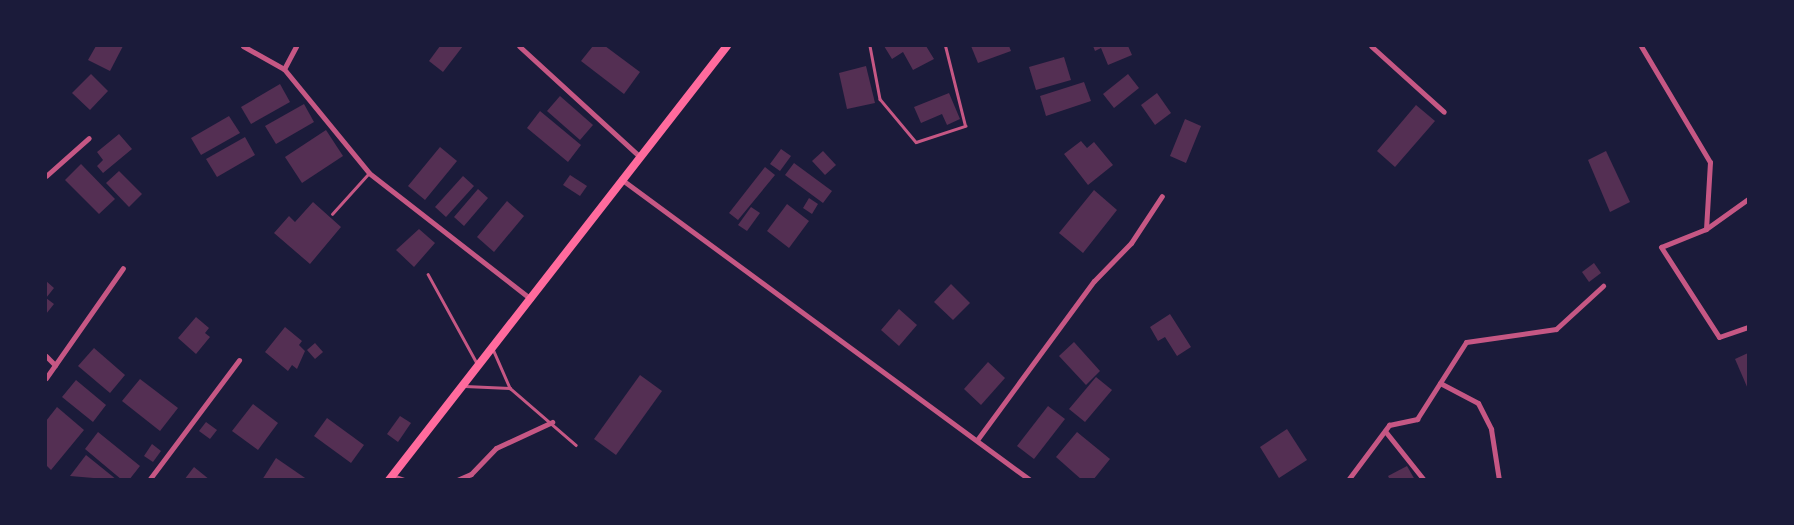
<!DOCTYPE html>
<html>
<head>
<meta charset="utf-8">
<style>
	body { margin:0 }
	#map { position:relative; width:1794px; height:525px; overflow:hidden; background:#1b1b3a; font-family:"Roboto Condensed",sans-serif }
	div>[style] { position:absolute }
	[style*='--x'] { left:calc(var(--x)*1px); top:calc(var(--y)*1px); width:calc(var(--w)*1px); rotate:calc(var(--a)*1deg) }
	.building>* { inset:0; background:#542f53 }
	.service>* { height:2.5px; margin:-1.25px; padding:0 1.25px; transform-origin:1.25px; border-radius:1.25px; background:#c65784 }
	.minor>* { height:5px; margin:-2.5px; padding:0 2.5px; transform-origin:2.5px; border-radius:2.5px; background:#c65784 }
	.secondary>* { height:8px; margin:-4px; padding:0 4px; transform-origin:4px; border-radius:4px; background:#ff6b9d }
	span { translate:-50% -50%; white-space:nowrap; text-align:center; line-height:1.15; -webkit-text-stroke:6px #1b1b3a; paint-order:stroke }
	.frame { position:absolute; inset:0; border:47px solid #1b1b3a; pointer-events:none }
</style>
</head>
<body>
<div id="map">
	<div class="building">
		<i style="clip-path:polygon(96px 46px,123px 46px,110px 71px,88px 60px)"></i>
		<i style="clip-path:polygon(440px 46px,463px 46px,443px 72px,429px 61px)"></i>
		<i style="clip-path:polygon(593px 46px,605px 46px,640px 72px,624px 94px,581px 61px)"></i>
		<i style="clip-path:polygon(884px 46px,926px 46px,934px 59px,913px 70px,903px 52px,892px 59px)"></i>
		<i style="clip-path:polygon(971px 46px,1009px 46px,1011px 51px,978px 63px)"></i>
		<i style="clip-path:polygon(1093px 46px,1128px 46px,1132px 55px,1108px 65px,1101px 48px,1095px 51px)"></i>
		<i style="clip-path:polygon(1064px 57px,1071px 80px,1036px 90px,1029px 67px)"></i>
		<i style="clip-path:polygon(866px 66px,875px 103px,847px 109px,839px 73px)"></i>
		<i style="clip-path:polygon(91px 74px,108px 91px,90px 110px,72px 93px)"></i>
		<i style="clip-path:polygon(1128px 74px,1139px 88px,1114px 108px,1103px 94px)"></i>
		<i style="clip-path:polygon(1084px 82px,1091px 101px,1046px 116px,1040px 96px)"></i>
		<i style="clip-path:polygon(280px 84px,290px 102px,251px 124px,241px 107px)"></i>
		<i style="clip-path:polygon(949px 93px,960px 119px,947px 125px,942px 114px,921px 123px,914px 107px)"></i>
		<i style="clip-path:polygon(1157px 93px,1171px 113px,1155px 125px,1141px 105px)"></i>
		<i style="clip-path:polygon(560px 96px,593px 125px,580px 140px,547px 111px)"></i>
		<i style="clip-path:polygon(304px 104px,314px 122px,276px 144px,265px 126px)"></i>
		<i style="clip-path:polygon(1416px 105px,1435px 121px,1395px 167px,1377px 151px)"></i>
		<i style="clip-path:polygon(540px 111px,581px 145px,568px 162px,527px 128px)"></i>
		<i style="clip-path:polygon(229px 116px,240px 133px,201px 155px,191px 138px)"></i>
		<i style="clip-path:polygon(1185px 119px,1201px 126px,1186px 163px,1170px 156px)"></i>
		<i style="clip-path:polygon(326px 130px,343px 156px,302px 183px,285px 157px)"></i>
		<i style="clip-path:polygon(119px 134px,132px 149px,103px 173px,97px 166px,103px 160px,97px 152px)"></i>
		<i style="clip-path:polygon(245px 137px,255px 155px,217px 177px,206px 159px)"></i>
		<i style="clip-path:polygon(1081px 141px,1087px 148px,1094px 142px,1113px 165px,1088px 185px,1064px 154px)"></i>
		<i style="clip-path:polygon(440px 147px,457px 161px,425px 200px,408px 186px)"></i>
		<i style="clip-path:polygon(781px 149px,791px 156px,780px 171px,770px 164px)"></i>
		<i style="clip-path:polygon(823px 151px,836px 165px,825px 175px,812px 161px)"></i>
		<i style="clip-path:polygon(1606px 151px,1630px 202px,1610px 212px,1588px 160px)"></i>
		<i style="clip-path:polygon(794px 163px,832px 191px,823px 203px,785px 175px)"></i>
		<i style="clip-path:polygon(81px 164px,115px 199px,99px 214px,65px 180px)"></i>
		<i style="clip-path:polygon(765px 167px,775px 175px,738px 220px,729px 213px)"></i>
		<i style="clip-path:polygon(119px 171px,142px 194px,129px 207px,106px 183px)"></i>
		<i style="clip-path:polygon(570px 175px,587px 186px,580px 196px,563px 185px)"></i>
		<i style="clip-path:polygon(463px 176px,474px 186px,446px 217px,435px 207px)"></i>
		<i style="clip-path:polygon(478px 189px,488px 198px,464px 226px,454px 217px)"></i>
		<i style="clip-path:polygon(1094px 190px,1117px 210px,1083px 253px,1059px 233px)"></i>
		<i style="clip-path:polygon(809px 198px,818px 204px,812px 214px,803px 208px)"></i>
		<i style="clip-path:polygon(507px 201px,524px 216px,494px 252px,477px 237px)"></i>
		<i style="clip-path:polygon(313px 202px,341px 227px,310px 264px,274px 233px,289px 216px,295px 222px)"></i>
		<i style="clip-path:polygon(787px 204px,809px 221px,789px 248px,767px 231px)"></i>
		<i style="clip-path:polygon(751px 207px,760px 213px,747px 231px,738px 225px)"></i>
		<i style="clip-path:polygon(419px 229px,435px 243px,414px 267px,396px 250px)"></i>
		<i style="clip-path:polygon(1594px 263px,1601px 273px,1589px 282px,1582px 272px)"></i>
		<i style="clip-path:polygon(46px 281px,54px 288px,46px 298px,54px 304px,46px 314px)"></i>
		<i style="clip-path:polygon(951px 284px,970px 303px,953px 320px,934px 302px)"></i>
		<i style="clip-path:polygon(899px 309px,917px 325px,899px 346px,881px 330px)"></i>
		<i style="clip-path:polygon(1170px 314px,1191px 347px,1177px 356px,1165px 337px,1158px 341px,1150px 327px)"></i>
		<i style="clip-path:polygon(196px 317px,209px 328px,205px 333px,210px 337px,196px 354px,178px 338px)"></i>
		<i style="clip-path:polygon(285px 327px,302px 341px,299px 345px,305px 351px,297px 369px,292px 365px,288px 371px,265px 352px)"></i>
		<i style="clip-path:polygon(1074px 342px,1100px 371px,1086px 385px,1059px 356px)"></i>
		<i style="clip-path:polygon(315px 343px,323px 352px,315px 359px,307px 350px)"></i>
		<i style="clip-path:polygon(94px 348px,125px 375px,110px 393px,78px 366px)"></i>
		<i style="clip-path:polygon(1748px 353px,1748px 389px,1735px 359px)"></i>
		<i style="clip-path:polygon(988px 362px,1005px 378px,981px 405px,964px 389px)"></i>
		<i style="clip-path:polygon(640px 375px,662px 391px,616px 455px,594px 439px)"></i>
		<i style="clip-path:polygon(1096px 377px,1112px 390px,1085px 422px,1069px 409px)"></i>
		<i style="clip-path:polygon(140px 379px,178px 408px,160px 431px,122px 401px)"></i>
		<i style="clip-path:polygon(76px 380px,106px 405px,93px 422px,62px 397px)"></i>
		<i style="clip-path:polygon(253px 404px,278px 423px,258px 450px,232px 431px)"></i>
		<i style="clip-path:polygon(1048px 406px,1065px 419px,1034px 459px,1017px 446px)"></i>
		<i style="clip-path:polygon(57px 407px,84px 430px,51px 470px,46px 465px,46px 421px)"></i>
		<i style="clip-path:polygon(400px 416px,411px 423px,398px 442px,387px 434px)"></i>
		<i style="clip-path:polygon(327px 418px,364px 445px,351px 463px,314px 436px)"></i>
		<i style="clip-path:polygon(206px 422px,217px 430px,210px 439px,199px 431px)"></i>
		<i style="clip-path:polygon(1287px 429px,1307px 460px,1279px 478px,1260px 447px)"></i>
		<i style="clip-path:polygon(98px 432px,140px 466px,129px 480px,122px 480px,85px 449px)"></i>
		<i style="clip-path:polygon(1077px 432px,1110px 459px,1093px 480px,1082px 480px,1056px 457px)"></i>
		<i style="clip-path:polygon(152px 444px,161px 451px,153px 462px,144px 456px)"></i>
		<i style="clip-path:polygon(86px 455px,117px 480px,70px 476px)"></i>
		<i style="clip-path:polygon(276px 458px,308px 480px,262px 480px)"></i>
		<i style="clip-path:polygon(1407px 466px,1415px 480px,1390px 480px,1388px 476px)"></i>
		<i style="clip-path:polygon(194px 467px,210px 480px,184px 480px)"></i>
	</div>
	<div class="service">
		<i style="--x:870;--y:46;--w:54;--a:79.3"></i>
		<i style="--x:880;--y:99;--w:56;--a:50.1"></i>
		<i style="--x:916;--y:142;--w:52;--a:-18.1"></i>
		<i style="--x:965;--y:126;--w:82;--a:-104"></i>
		<i style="--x:332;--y:214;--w:55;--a:-47.9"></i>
		<i style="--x:428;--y:274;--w:102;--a:61.2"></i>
		<i style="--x:493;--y:349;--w:43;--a:66.4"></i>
		<i style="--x:465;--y:386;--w:45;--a:2.5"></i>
		<i style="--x:510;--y:388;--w:87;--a:40.8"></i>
	</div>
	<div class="minor">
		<i style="--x:243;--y:46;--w:47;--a:29.3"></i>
		<i style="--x:284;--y:69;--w:134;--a:50.7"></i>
		<i style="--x:369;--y:173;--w:205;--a:37.9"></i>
		<i style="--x:519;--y:46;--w:163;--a:42.5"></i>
		<i style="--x:1371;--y:46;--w:98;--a:42.1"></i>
		<i style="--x:1641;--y:46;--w:135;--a:59.3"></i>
		<i style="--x:1710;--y:162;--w:67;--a:93.4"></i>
		<i style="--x:284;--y:69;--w:26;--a:-62"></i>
		<i style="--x:46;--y:176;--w:57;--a:-41.5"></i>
		<i style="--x:621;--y:179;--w:508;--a:36.35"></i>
		<i style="--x:1748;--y:199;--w:52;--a:144.5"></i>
		<i style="--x:1706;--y:229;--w:48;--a:158.2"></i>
		<i style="--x:1661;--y:247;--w:107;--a:57.2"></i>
		<i style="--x:1719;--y:337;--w:31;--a:-19"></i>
		<i style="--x:46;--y:356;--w:13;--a:45"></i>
		<i style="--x:46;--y:378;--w:134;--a:-55"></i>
		<i style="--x:1440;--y:383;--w:43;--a:27.8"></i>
		<i style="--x:1478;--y:403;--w:29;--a:63"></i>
		<i style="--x:1491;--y:429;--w:52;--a:81.1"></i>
		<i style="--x:1385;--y:431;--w:63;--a:51.5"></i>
		<i style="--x:977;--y:440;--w:197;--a:-53.7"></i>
		<i style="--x:1094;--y:281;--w:53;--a:-45.8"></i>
		<i style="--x:1131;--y:243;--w:56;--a:-56.6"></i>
		<i style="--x:392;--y:476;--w:13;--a:18"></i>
		<i style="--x:149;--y:480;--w:150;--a:-53.1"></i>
		<i style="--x:457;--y:480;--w:15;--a:-23"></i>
		<i style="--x:471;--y:474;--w:36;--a:-46"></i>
		<i style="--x:496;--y:448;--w:62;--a:-24.9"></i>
		<i style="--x:1348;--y:480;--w:69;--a:-53.3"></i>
		<i style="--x:1389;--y:425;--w:29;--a:-12"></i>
		<i style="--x:1417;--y:419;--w:91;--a:-57.5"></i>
		<i style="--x:1466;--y:342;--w:91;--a:-8.2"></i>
		<i style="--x:1556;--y:329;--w:64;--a:-42.5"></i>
	</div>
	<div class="secondary">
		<i style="--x:389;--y:480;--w:550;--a:-52.09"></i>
	</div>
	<div class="frame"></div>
</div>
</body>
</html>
